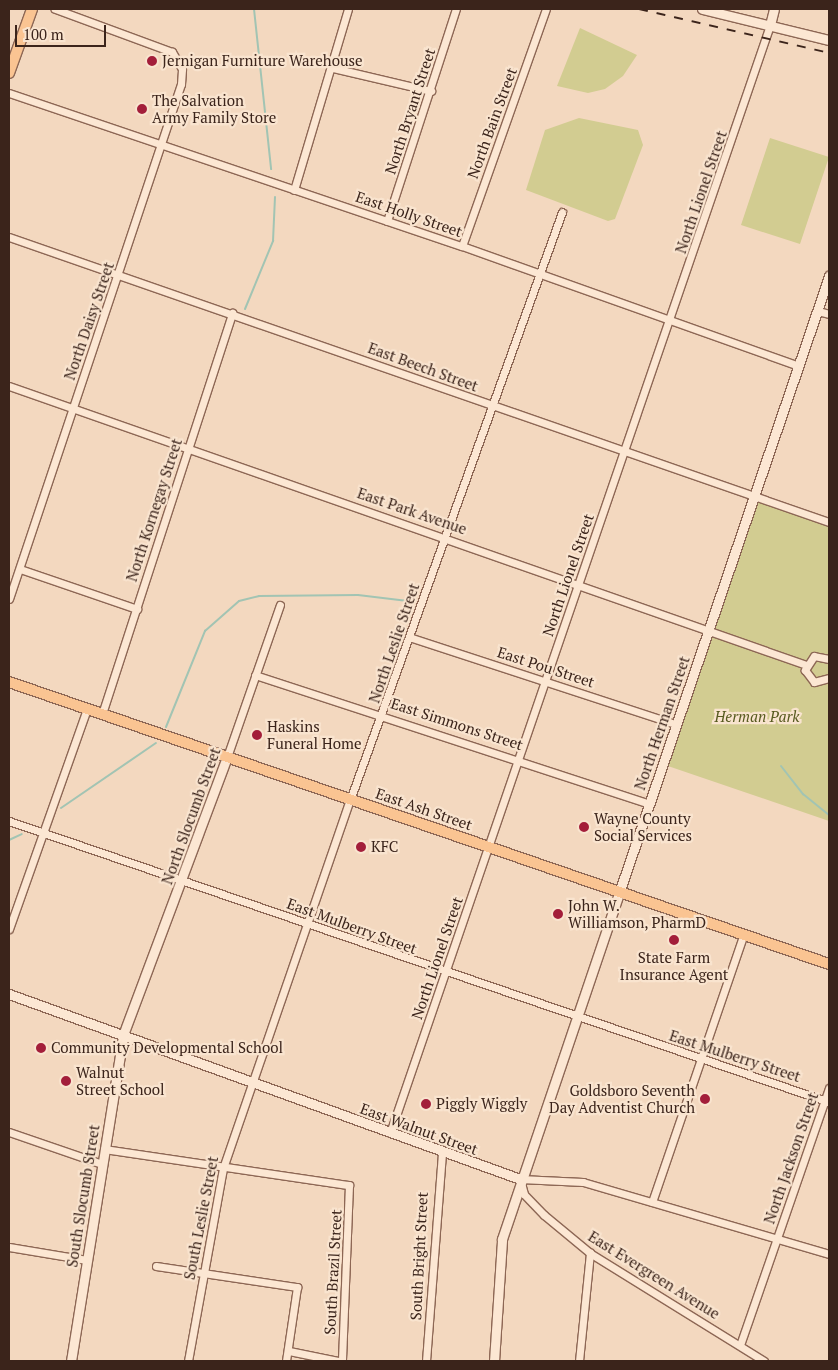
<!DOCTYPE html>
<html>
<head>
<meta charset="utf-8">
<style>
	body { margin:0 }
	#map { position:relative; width:838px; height:1370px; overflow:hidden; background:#f3d8bf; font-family:"PT Serif",serif }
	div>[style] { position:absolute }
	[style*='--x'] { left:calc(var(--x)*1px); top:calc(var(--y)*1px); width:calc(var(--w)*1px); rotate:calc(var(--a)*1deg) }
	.green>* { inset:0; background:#d2cc91 }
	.stream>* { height:2px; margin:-1px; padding:0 1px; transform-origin:1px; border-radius:1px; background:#a2c4b3 }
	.roads { filter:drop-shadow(1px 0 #8d6755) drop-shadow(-1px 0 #8d6755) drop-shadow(0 1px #8d6755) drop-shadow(0 -1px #8d6755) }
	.minor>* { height:7px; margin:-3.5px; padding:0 3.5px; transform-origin:3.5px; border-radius:3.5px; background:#fce7d3 }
	.tertiary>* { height:9px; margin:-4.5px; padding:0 4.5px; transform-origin:4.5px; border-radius:4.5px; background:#fce7d3 }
	.secondary>* { height:9px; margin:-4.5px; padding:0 4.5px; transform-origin:4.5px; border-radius:4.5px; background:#fce7d3 }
	.primary>* { height:10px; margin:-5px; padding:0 5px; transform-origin:5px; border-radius:5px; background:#fac492 }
	.rail>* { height:2px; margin-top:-1px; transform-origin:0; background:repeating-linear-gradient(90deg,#3b241b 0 9px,transparent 0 18px) }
	.dots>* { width:14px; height:14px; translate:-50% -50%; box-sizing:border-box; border:2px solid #f9e4cf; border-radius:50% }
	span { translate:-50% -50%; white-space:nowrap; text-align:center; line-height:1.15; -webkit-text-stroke:4.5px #f9e4cf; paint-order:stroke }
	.poi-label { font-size:15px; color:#3b241b }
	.left { translate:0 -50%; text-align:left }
	.right { translate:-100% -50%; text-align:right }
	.street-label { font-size:15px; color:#3b241b }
	.park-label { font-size:15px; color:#575a1f; font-style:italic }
	.frame { position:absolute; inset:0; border:10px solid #3b241b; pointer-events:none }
	.scale { position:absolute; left:15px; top:25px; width:91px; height:22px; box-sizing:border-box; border:2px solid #3b241b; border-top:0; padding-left:6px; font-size:15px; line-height:18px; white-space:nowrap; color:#3b241b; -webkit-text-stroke:4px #f9e4cf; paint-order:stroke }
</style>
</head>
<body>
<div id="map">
	<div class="green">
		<i style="clip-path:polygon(580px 28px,637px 55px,623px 76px,605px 89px,588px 93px,557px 86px)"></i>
		<i style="clip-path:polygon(579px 118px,638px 130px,643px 145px,615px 219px,608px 221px,526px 190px,545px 130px)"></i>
		<i style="clip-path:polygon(770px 138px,829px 157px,800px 244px,741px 225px)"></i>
		<i style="clip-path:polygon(753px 496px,829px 522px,829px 821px,665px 765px)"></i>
	</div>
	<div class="stream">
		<i style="--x:254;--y:9;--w:161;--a:83.9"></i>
		<i style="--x:245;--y:309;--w:74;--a:-67.6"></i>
		<i style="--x:273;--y:241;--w:44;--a:-87.4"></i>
		<i style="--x:166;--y:727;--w:104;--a:-67.9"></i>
		<i style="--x:205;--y:631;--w:45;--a:-41.4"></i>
		<i style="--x:239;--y:601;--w:21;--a:-14"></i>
		<i style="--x:259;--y:596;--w:99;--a:-0.6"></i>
		<i style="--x:358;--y:595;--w:50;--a:6.8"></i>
		<i style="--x:781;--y:766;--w:36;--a:52"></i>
		<i style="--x:803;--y:794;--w:33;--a:39"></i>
		<i style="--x:61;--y:808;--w:115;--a:-34.4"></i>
		<i style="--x:9;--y:840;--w:14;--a:-25"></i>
	</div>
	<div class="roads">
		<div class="minor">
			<i style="--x:333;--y:68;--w:101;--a:13.2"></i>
			<i style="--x:9;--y:93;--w:478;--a:18.7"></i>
			<i style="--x:462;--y:246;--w:358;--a:19.6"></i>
			<i style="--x:294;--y:190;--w:189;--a:-73.4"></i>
			<i style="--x:387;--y:221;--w:223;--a:-72"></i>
			<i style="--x:9;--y:237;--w:868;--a:19.17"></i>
			<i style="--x:462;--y:246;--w:251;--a:-70.5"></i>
			<i style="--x:818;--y:311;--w:11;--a:15"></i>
			<i style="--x:9;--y:386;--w:844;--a:19.29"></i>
			<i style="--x:20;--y:569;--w:124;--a:18.9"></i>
			<i style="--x:9;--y:599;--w:543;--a:-71.53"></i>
			<i style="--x:181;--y:84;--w:15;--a:-86"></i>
			<i style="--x:182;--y:69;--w:20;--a:-120"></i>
			<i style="--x:172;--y:52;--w:125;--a:-159.8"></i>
			<i style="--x:409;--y:637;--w:280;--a:18.1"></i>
			<i style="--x:829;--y:659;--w:15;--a:-169"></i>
			<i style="--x:814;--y:656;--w:17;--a:123"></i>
			<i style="--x:805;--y:670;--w:15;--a:53"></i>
			<i style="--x:814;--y:682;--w:16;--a:-15"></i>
			<i style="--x:255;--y:675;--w:415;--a:18.1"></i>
			<i style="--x:102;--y:714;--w:422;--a:-72"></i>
			<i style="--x:227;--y:757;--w:161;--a:-70.8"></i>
			<i style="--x:9;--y:821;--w:867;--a:18.92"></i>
			<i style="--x:9;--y:929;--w:233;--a:-70.5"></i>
			<i style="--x:9;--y:1132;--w:98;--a:19"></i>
			<i style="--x:390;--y:1133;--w:1171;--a:-71.07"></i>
			<i style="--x:104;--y:1149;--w:248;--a:8.4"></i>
			<i style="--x:349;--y:1185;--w:176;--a:92.3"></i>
			<i style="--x:652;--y:1202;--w:283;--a:-71.1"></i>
			<i style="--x:9;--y:1247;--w:79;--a:9.5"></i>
			<i style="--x:156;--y:1266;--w:143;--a:8.5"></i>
			<i style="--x:297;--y:1287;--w:75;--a:98.5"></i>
			<i style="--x:740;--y:1345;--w:272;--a:-70.9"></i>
			<i style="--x:289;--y:1351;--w:50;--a:11.5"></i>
			<i style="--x:188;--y:1361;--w:196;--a:-79.7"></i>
			<i style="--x:223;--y:1168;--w:389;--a:-71"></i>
			<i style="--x:350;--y:800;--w:625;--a:-70.17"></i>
			<i style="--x:426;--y:1361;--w:210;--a:-85.6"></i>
			<i style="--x:579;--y:1361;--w:109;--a:-84.2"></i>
			<i style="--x:764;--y:1361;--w:205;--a:-148.2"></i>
			<i style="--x:590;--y:1253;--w:60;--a:-140.4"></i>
			<i style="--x:544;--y:1215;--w:29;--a:-134"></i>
			<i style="--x:524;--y:1194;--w:16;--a:-105"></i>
			<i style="--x:520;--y:1179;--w:63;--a:2.7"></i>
			<i style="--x:583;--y:1182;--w:256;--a:16.3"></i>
		</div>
		<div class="tertiary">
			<i style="--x:702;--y:9;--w:131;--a:13.7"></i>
			<i style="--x:770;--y:25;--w:16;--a:-76"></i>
			<i style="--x:9;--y:994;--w:543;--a:19.9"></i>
			<i style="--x:71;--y:1361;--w:330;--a:-80.9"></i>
			<i style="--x:123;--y:1035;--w:297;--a:-69.5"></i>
			<i style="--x:494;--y:1361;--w:122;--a:-86.2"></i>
			<i style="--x:502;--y:1239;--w:368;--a:-71.3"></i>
		</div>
		<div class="secondary">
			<i style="--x:620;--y:890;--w:649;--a:-71.2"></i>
		</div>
		<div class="primary">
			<i style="--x:9;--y:73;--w:68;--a:-70.2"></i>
			<i style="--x:9;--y:682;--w:867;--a:18.98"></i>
		</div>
	</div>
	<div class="rail">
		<i style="--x:639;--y:9;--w:195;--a:13"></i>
	</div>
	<div class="dots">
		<i style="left:152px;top:61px;background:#a31e3a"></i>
		<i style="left:142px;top:109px;background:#a31e3a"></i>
		<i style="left:257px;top:735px;background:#a31e3a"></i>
		<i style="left:584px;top:827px;background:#a31e3a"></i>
		<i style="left:361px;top:847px;background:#a31e3a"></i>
		<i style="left:558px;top:914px;background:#a31e3a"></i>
		<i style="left:674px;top:940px;background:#a31e3a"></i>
		<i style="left:41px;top:1048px;background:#a31e3a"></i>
		<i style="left:66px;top:1081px;background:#a31e3a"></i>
		<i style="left:705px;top:1099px;background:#a31e3a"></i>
		<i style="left:426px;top:1104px;background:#a31e3a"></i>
	</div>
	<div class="poi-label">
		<span class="left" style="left:162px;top:61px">Jernigan Furniture Warehouse</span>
		<span class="left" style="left:152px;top:109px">The Salvation<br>Army Family Store</span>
		<span class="left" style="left:267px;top:735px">Haskins<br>Funeral Home</span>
		<span class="left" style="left:594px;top:827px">Wayne County<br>Social Services</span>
		<span class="left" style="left:371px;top:847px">KFC</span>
		<span class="left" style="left:568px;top:914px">John W.<br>Williamson, PharmD</span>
		<span style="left:674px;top:966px">State Farm<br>Insurance Agent</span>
		<span class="left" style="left:51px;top:1048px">Community Developmental School</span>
		<span class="left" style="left:76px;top:1081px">Walnut<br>Street School</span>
		<span class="right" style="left:695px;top:1099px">Goldsboro Seventh<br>Day Adventist Church</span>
		<span class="left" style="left:436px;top:1104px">Piggly Wiggly</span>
	</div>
	<div class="street-label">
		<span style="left:410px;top:111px;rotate:-72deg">North Bryant Street</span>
		<span style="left:492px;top:123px;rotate:-70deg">North Bain Street</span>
		<span style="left:701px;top:192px;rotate:-71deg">North Lionel Street</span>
		<span style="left:409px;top:214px;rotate:19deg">East Holly Street</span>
		<span style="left:89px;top:321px;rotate:-71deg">North Daisy Street</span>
		<span style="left:423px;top:367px;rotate:20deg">East Beech Street</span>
		<span style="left:154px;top:510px;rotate:-72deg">North Kornegay Street</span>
		<span style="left:412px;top:511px;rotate:19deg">East Park Avenue</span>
		<span style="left:568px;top:575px;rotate:-71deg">North Lionel Street</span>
		<span style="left:394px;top:643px;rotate:-71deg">North Leslie Street</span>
		<span style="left:546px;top:667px;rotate:18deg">East Pou Street</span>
		<span style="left:662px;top:723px;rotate:-71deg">North Herman Street</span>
		<span style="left:457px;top:724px;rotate:18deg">East Simmons Street</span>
		<span style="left:424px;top:809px;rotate:19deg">East Ash Street</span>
		<span style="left:191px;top:816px;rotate:-70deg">North Slocumb Street</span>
		<span style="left:352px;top:926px;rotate:20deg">East Mulberry Street</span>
		<span style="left:437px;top:958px;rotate:-71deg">North Lionel Street</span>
		<span style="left:735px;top:1056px;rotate:18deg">East Mulberry Street</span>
		<span style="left:419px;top:1129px;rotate:20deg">East Walnut Street</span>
		<span style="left:791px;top:1158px;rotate:-71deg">North Jackson Street</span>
		<span style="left:83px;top:1196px;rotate:-81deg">South Slocumb Street</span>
		<span style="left:201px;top:1218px;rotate:-79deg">South Leslie Street</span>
		<span style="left:419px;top:1256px;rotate:-87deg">South Bright Street</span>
		<span style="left:333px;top:1272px;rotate:-87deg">South Brazil Street</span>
		<span style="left:654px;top:1275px;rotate:32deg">East Evergreen Avenue</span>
	</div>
	<div class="park-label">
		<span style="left:757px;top:717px">Herman Park</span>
	</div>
	<div class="frame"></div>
	<div class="scale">100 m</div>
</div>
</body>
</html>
